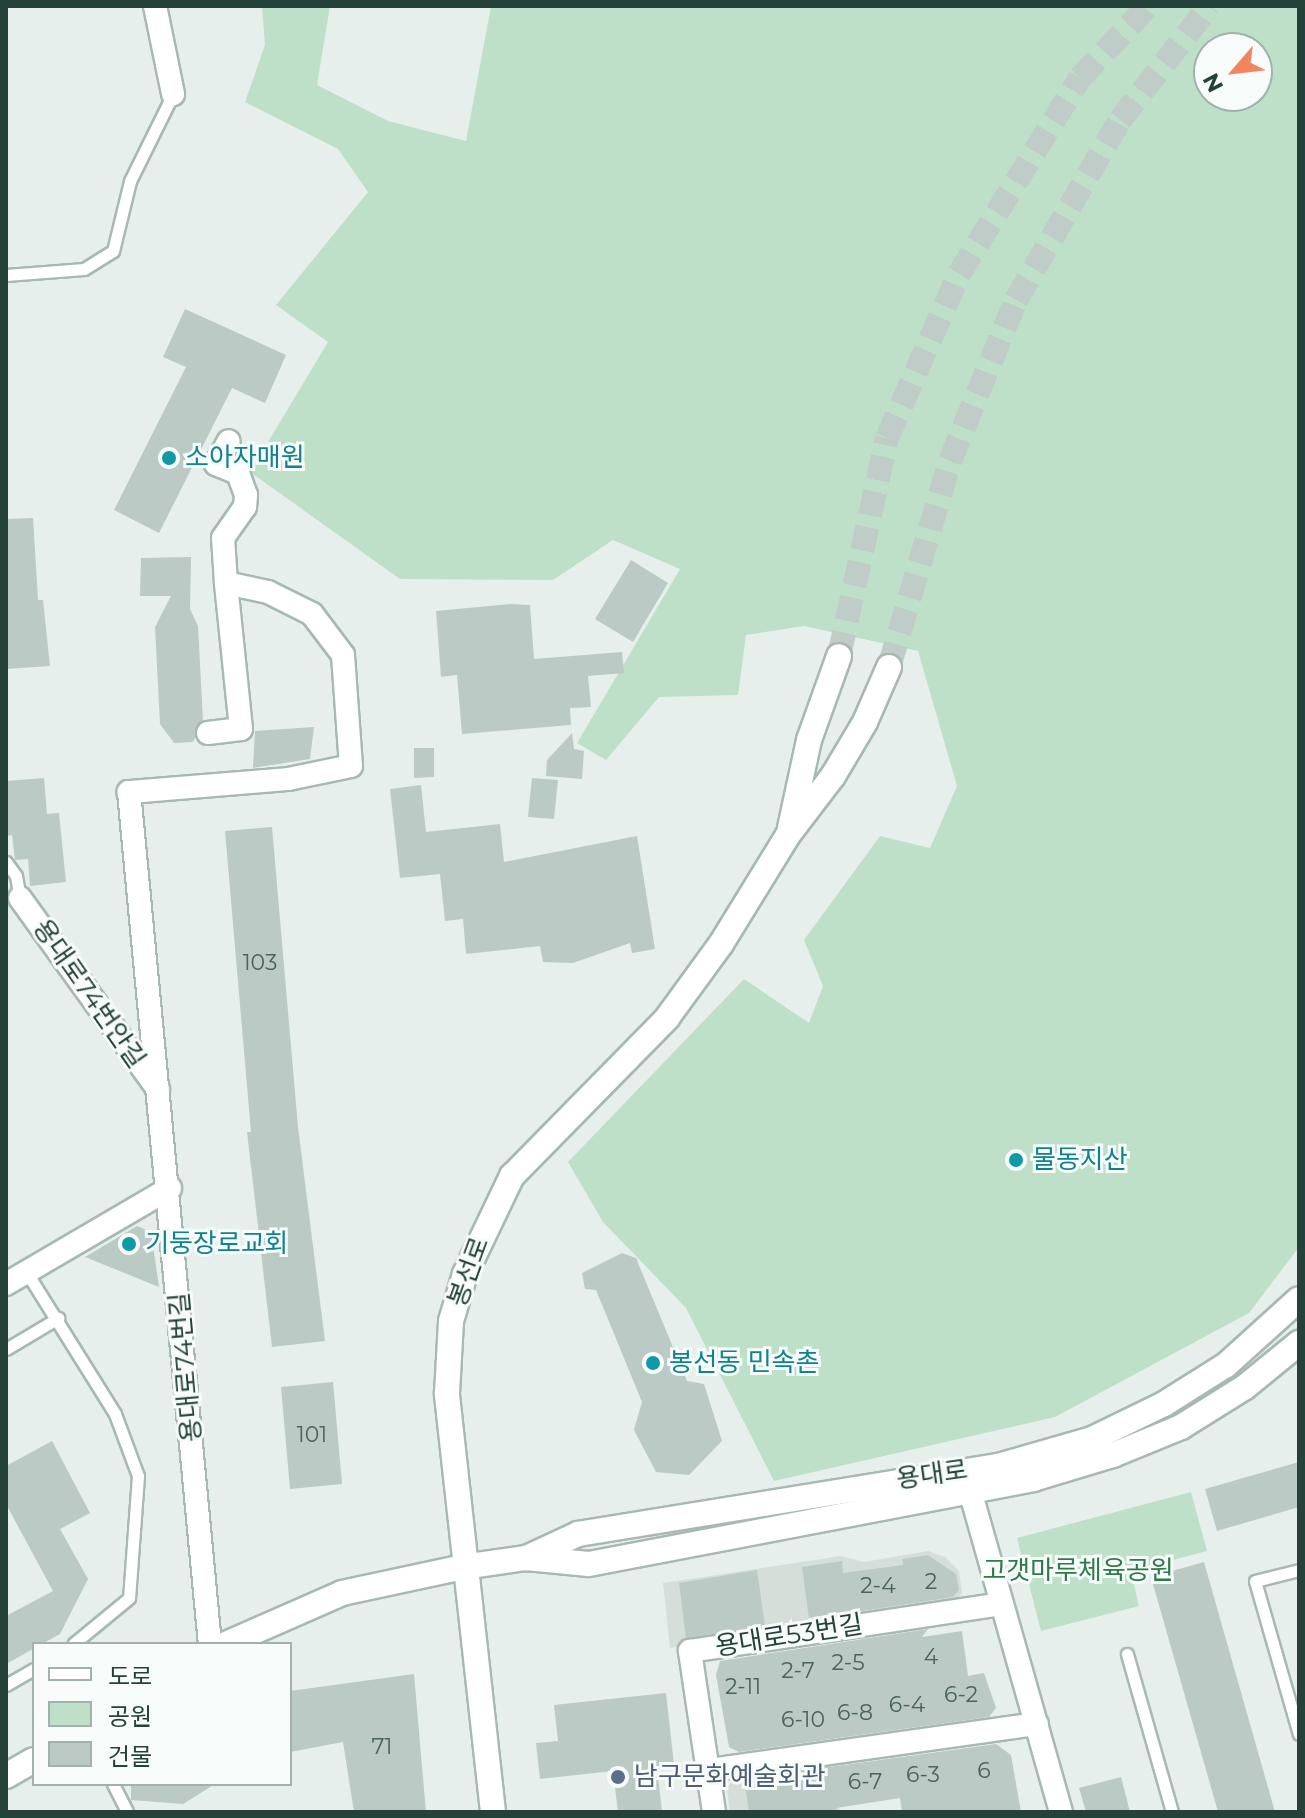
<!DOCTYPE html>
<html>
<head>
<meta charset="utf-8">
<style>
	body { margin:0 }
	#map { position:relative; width:1305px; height:1818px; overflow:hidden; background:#e6efeb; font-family:Montserrat,"Noto Sans KR",sans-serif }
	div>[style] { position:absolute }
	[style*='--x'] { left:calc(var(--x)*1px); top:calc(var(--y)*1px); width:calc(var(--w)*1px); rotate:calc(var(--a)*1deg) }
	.built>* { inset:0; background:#d4dfda }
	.green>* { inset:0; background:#bfe0c8 }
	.building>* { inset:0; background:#bbcac4 }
	.secondary-tunnel>* { height:24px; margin-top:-12px; transform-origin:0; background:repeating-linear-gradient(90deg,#bfccc8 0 24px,transparent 0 36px) }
	.roads { filter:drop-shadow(2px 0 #a8b8b2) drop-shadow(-2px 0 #a8b8b2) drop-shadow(0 2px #a8b8b2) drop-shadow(0 -2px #a8b8b2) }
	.lane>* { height:11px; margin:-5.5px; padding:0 5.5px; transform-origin:5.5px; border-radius:5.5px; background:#fff }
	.street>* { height:22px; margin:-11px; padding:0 11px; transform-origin:11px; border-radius:11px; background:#fff }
	.secondary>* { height:24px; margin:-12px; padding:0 12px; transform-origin:12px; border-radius:12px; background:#fff }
	.dots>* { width:22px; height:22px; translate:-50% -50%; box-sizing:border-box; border:4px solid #f7fbf9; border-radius:50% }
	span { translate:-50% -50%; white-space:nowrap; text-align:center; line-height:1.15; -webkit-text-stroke:6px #f7fbf9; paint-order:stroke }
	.number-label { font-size:22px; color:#4a645c }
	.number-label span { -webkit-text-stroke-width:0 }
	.culture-label { font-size:26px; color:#0d838f }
	.left { translate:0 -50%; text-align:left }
	.street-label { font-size:26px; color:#24423a }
	.park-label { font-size:26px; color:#2d7a4b }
	.service-label { font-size:26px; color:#4e5e75 }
	.frame { position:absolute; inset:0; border:8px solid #24423a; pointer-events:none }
	.legend { position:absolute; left:32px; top:1642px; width:260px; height:144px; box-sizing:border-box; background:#f7fbf9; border:2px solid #a3b1ad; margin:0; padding:10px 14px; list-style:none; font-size:24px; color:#24423a }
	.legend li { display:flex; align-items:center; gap:16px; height:40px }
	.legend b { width:40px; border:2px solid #a3b1ad }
	.north { position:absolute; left:1193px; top:32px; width:80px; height:80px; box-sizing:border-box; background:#f7fbf9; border:2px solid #a3b1ad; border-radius:50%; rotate:242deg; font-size:22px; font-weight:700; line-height:32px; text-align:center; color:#24423a }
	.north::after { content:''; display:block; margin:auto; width:28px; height:36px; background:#f4845f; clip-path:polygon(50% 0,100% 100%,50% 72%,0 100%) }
</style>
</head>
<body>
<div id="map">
	<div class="built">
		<i style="clip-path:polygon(928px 1551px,945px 1557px,959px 1571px,962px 1594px,951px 1606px,670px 1648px,663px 1583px,841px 1556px,864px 1562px)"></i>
		<i style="clip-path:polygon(832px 1762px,840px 1812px,730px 1812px,727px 1788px,734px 1778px)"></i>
	</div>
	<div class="green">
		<i style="clip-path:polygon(evenodd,262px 6px,330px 6px,317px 85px,388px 121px,466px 141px,491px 6px,1299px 6px,1299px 1247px,1249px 1313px,1055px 1417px,774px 1481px,686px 1308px,603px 1222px,568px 1162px,744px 979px,809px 1023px,823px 986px,804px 940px,880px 836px,930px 848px,957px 786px,918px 651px,804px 626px,746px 635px,738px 695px,659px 697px,606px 760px,577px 743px,680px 569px,613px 540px,553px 580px,400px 579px,250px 472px,328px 342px,276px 305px,368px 192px,338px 149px,245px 102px,265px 45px,262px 6px,1209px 48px,1257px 48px,1257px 96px,1209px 96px,1209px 48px)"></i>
		<i style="clip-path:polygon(1191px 1492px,1207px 1551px,1131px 1571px,1139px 1606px,1041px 1631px,1017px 1538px)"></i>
	</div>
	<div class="building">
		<i style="clip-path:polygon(185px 309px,286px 355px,265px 403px,232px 388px,159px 533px,114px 510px,186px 367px,163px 357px)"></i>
		<i style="clip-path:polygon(33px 518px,38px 600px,43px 600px,50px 666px,6px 669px,6px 519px)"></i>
		<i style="clip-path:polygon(191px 557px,190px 609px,198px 626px,203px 721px,193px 742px,174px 743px,160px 724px,155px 627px,171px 596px,140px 596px,141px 558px)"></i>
		<i style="clip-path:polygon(631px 560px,668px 583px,633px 642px,595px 619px)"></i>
		<i style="clip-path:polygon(511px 604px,530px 605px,534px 659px,622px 652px,624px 673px,588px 676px,591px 707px,570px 708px,571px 725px,462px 734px,457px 675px,441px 677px,436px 611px)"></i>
		<i style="clip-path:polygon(314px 727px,310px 759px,253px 768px,255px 731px)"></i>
		<i style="clip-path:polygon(572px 733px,574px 749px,584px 751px,582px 779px,546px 776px,547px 760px)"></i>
		<i style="clip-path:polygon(414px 748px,434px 748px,434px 777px,414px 778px)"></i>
		<i style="clip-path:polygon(44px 778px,47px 814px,59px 813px,66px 882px,30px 886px,28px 859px,15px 860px,12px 835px,6px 836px,6px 781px)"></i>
		<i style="clip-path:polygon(532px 778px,558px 780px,554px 819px,528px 817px)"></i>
		<i style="clip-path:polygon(421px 785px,426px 832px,500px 824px,504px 862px,637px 836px,655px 949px,632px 953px,630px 943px,573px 963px,543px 962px,540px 946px,466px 954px,463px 919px,445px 921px,440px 874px,400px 878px,390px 789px)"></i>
		<i style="clip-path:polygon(272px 827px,298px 1127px,325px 1341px,272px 1347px,247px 1132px,251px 1132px,225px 831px)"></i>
		<i style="clip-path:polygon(137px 1226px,151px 1232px,159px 1287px,85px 1257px)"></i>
		<i style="clip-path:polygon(622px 1253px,636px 1258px,687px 1381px,704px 1384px,722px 1441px,689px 1475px,656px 1472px,634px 1430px,642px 1402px,596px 1290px,585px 1289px,582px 1273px)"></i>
		<i style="clip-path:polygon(333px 1382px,342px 1484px,290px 1489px,281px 1387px)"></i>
		<i style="clip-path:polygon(52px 1441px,90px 1513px,60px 1529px,88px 1579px,60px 1634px,6px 1664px,6px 1616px,53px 1591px,6px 1504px,6px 1466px)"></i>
		<i style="clip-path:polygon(1299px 1462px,1299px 1507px,1217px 1531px,1205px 1489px)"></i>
		<i style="clip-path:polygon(928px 1555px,956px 1574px,959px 1590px,953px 1597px,809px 1619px,802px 1567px,842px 1561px,843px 1573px,903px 1565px,902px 1559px)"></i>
		<i style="clip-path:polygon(1204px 1562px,1275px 1812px,1218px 1812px,1151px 1577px)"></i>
		<i style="clip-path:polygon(757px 1570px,765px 1626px,686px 1638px,679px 1583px)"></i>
		<i style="clip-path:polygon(928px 1629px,922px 1637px,962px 1631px,968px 1676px,984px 1673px,996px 1708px,989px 1717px,739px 1752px,729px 1747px,716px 1675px,720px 1661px)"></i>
		<i style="clip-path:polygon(414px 1674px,426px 1812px,354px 1812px,343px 1742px,290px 1752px,290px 1691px)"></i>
		<i style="clip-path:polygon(666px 1693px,674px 1765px,657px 1767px,662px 1812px,618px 1812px,613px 1771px,540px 1779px,536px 1743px,558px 1741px,554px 1705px)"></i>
		<i style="clip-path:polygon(996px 1744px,1011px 1755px,1021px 1812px,902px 1812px,900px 1798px,836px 1808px,837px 1812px,749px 1812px,745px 1786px,795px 1778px,786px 1773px)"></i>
		<i style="clip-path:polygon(1121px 1777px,1130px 1812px,1086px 1812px,1079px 1788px)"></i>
		<i style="clip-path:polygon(131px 1784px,215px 1784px,183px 1804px,131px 1800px)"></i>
	</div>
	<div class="secondary-tunnel">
		<i style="--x:839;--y:656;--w:223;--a:-77.6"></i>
		<i style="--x:887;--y:438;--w:179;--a:-66.3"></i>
		<i style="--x:959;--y:274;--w:230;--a:-58.3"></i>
		<i style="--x:1080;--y:78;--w:99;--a:-46.6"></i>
		<i style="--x:889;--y:667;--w:215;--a:-73.5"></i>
		<i style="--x:950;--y:461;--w:174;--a:-67.7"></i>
		<i style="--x:1016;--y:300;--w:208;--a:-60"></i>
		<i style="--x:1120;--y:120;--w:145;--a:-52"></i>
	</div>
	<div class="roads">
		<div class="lane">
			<i style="--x:6;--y:275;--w:78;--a:-4.4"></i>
			<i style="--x:84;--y:269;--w:34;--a:-32"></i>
			<i style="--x:113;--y:251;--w:72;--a:-76.3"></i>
			<i style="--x:130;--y:181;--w:97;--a:-63.7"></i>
			<i style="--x:6;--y:862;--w:17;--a:54"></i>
			<i style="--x:16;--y:876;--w:22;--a:80"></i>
			<i style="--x:27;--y:1273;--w:166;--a:58"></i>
			<i style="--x:115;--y:1414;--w:66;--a:69.6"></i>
			<i style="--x:138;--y:1476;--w:122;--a:94.2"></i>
			<i style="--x:129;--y:1598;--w:72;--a:140.6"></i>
			<i style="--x:6;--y:1349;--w:61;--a:-30.8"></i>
			<i style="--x:1299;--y:1570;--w:45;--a:166"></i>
			<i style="--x:1255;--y:1581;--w:159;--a:74"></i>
			<i style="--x:1127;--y:1654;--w:164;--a:74.1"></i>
			<i style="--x:6;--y:1685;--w:32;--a:-30"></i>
			<i style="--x:113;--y:1784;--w:31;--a:63"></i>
		</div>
		<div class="street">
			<i style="--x:155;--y:6;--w:90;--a:78.4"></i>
			<i style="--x:226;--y:583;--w:45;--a:-93.8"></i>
			<i style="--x:223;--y:538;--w:38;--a:-55"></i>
			<i style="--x:245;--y:507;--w:12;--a:-85"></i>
			<i style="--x:246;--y:495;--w:23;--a:-110"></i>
			<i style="--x:238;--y:473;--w:24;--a:-158"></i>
			<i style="--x:216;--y:464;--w:26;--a:-61"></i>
			<i style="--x:208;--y:733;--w:33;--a:-7"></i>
			<i style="--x:241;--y:729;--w:147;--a:-95.9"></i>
			<i style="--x:226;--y:583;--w:43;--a:12.1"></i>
			<i style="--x:268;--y:592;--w:49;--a:26.6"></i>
			<i style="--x:312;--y:614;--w:51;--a:52.9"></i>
			<i style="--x:343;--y:655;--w:111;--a:85.9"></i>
			<i style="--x:351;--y:766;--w:64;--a:168.3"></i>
			<i style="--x:288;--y:779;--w:160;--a:175.3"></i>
			<i style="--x:129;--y:792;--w:856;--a:84.57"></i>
			<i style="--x:20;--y:898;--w:236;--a:54.2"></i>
			<i style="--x:6;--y:1284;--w:190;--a:-30.3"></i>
			<i style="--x:971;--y:1494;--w:330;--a:74.2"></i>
			<i style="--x:709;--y:1770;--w:331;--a:-8"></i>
			<i style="--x:714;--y:1812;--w:163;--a:-98.5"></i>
			<i style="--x:690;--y:1651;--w:315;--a:-8.6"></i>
		</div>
		<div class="secondary">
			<i style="--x:790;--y:828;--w:90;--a:-77.8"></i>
			<i style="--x:809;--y:740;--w:89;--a:-70.3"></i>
			<i style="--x:526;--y:1558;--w:57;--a:-24.8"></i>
			<i style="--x:578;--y:1534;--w:425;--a:-9.2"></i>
			<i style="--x:998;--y:1466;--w:98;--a:-16"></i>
			<i style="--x:1092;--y:1439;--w:80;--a:-25.9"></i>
			<i style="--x:1164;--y:1404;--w:73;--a:-32.2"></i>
			<i style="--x:1226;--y:1365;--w:98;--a:-42.1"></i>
			<i style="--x:226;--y:1644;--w:127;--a:-23.7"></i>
			<i style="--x:342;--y:1593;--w:124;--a:-12.1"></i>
			<i style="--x:463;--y:1567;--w:64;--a:-8.1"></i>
			<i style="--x:526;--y:1558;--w:63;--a:5.4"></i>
			<i style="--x:589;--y:1564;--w:452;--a:-10.8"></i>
			<i style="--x:1033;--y:1479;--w:84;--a:-16.7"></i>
			<i style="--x:1113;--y:1455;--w:74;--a:-22.4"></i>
			<i style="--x:1181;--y:1427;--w:75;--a:-32"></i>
			<i style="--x:1245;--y:1387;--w:70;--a:-39.2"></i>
			<i style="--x:6;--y:1776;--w:32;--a:-30"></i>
			<i style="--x:493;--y:1812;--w:422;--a:-96.3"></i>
			<i style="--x:447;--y:1393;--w:72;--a:-86.8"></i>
			<i style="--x:451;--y:1321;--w:49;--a:-73.4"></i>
			<i style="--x:465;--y:1274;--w:109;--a:-64.4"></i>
			<i style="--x:512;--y:1176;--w:221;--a:-45.5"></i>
			<i style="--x:667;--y:1018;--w:92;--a:-53.9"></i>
			<i style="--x:721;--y:944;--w:128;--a:-58.4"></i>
			<i style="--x:788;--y:835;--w:74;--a:-52.7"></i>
			<i style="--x:833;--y:776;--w:63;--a:-59.3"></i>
			<i style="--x:865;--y:722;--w:60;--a:-66.4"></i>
		</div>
	</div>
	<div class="dots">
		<i style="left:169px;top:458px;background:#0f9aa8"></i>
		<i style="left:1016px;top:1160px;background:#0f9aa8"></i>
		<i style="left:129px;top:1244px;background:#0f9aa8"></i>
		<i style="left:653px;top:1363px;background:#0f9aa8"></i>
		<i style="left:618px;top:1777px;background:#5c6f8a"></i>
	</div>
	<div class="number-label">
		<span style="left:260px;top:963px">103</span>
		<span style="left:312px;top:1435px">101</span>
		<span style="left:931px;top:1582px">2</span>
		<span style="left:878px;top:1586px">2-4</span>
		<span style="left:931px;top:1657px">4</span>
		<span style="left:848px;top:1663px">2-5</span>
		<span style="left:798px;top:1671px">2-7</span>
		<span style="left:743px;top:1687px">2-11</span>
		<span style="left:961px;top:1695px">6-2</span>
		<span style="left:907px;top:1705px">6-4</span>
		<span style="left:855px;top:1713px">6-8</span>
		<span style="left:803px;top:1720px">6-10</span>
		<span style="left:382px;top:1747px">71</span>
		<span style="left:984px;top:1771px">6</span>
		<span style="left:923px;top:1775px">6-3</span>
		<span style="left:865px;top:1782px">6-7</span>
	</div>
	<div class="culture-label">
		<span class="left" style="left:185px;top:458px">소아자매원</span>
		<span class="left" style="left:1032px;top:1160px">물동지산</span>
		<span class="left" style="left:145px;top:1244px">기둥장로교회</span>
		<span class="left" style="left:669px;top:1363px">봉선동 민속촌</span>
	</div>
	<div class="street-label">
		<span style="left:89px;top:994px;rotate:55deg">용대로74번안길</span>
		<span style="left:469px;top:1272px;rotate:-70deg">봉선로</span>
		<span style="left:186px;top:1367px;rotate:-95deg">용대로74번길</span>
		<span style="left:932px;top:1475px;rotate:-8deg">용대로</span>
		<span style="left:789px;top:1636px;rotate:-9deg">용대로53번길</span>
	</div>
	<div class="park-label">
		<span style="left:1078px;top:1571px">고갯마루체육공원</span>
	</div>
	<div class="service-label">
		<span class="left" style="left:634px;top:1777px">남구문화예술회관</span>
	</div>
	<div class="frame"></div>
	<ul class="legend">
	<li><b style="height:10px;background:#fff"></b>도로</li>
	<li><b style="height:22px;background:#bfe0c8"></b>공원</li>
	<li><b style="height:22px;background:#bbcac4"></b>건물</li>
	</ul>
	<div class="north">N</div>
</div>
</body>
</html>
